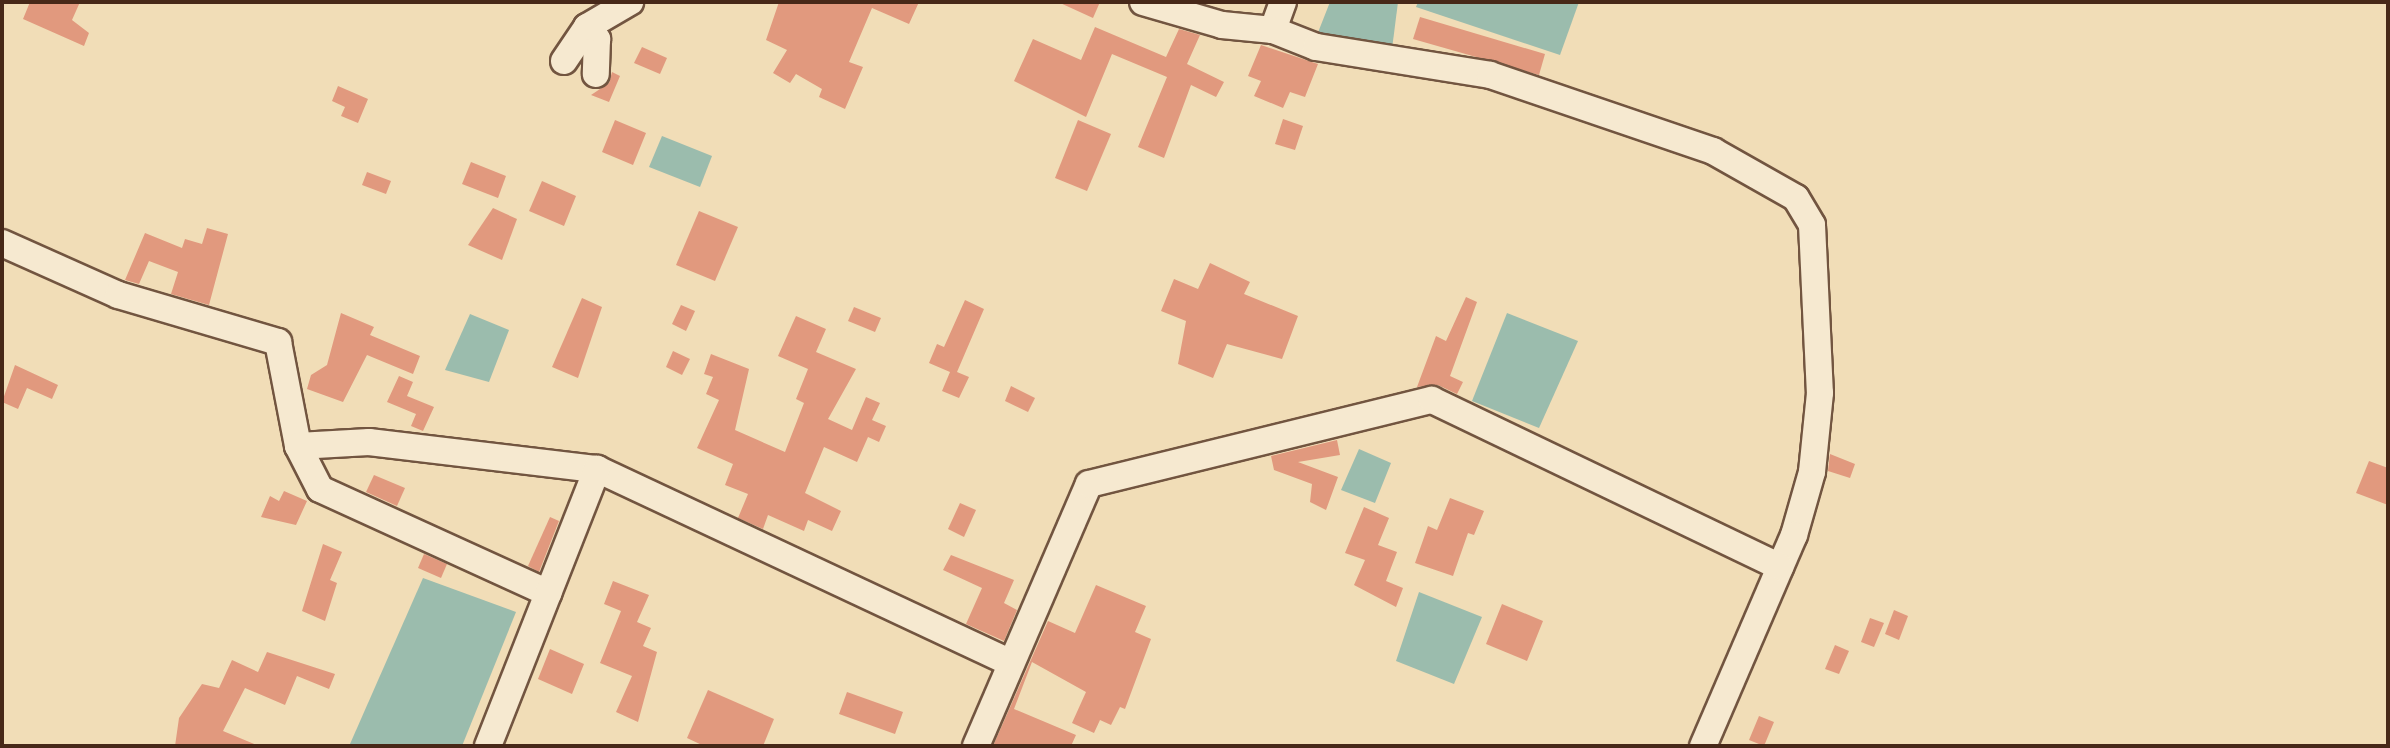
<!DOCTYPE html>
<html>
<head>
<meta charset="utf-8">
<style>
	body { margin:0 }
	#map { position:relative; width:2390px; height:748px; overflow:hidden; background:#f1ddb7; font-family:"Sorts Mill Goudy",serif }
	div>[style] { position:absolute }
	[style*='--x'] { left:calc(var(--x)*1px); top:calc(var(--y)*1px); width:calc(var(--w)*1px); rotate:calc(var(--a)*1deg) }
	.water>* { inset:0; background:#9bbcad }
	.building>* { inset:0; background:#e1997e }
	.roads { filter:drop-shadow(2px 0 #725540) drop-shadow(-2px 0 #725540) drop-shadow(0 2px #725540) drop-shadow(0 -2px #725540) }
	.minor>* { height:26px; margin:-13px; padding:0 13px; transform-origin:13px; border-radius:13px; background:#f6e9d0 }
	span { translate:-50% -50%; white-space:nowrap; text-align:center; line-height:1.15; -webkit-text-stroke:7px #f6e9d0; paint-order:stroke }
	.frame { position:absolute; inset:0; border:4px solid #472818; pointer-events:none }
</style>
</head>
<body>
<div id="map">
	<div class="water">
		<i style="clip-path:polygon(1330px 2px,1398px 2px,1392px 49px,1317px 35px)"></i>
		<i style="clip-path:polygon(1418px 2px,1579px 2px,1560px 55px,1416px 7px)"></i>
		<i style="clip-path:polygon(662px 136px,712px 156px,700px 187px,649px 167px)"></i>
		<i style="clip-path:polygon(1507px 313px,1578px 341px,1539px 428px,1472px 401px)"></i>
		<i style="clip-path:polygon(470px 314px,509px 330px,489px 382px,445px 370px)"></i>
		<i style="clip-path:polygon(1359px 449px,1391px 463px,1375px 503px,1341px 490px)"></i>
		<i style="clip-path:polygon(423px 578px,516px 612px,462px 746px,354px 746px,350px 744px)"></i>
		<i style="clip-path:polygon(1419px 592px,1482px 617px,1454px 684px,1396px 661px)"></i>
	</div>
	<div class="building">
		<i style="clip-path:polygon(30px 2px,80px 2px,72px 20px,89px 33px,84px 46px,23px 19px)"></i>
		<i style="clip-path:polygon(779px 2px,919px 2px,909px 24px,872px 8px,849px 62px,863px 67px,845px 109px,819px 97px,822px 89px,796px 74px,790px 83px,773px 73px,787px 50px,766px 40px)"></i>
		<i style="clip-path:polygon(1058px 2px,1100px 2px,1093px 18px)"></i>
		<i style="clip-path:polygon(1420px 17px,1545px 54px,1539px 75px,1413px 39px)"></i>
		<i style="clip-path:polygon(1095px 27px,1166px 57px,1179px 29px,1200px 35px,1187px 64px,1224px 82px,1216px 97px,1191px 85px,1164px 158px,1138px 147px,1167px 77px,1112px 54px,1086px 117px,1014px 81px,1033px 39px,1081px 60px)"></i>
		<i style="clip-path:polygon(1261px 45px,1318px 64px,1305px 97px,1290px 92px,1283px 108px,1254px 96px,1261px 81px,1248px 76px)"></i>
		<i style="clip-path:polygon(642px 47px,667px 58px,660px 74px,634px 63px)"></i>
		<i style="clip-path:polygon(612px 72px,620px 76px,609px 102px,591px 95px,609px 83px)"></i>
		<i style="clip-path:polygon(338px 86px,368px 99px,358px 123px,341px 116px,345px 107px,332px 101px)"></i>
		<i style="clip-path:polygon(1283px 119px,1303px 126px,1295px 150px,1275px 144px)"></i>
		<i style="clip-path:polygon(615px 120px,646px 133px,633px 165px,602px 152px)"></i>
		<i style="clip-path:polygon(1078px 120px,1111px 134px,1087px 191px,1055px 178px)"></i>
		<i style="clip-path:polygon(471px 162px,506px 176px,498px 198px,462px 184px)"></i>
		<i style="clip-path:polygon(367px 172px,391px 181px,386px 194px,362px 185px)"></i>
		<i style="clip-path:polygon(542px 181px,576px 196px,564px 226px,529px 211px)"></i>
		<i style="clip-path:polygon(493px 208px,517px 219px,502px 260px,468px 245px)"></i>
		<i style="clip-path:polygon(699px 211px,738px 227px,715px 281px,676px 265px)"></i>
		<i style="clip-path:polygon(207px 228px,228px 234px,209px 305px,171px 294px,178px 272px,149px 261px,139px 284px,125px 280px,145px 233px,182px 248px,185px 239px,202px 244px)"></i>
		<i style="clip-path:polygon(1210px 263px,1250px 282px,1244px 294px,1298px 316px,1282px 359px,1227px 344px,1213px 378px,1178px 364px,1186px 321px,1161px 311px,1174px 279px,1198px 289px)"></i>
		<i style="clip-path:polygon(1466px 297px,1477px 302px,1450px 376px,1463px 382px,1457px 394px,1438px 385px,1417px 387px,1436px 336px,1446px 341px)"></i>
		<i style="clip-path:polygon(582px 298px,602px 307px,578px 378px,552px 367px)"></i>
		<i style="clip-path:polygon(965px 300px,984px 309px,957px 372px,969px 377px,959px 398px,942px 391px,950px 372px,929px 363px,937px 344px,944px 347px)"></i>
		<i style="clip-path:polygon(681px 305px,695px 311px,686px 331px,672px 324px)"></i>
		<i style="clip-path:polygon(854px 307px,881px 318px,875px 332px,848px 321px)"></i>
		<i style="clip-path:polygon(341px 313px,374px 327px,370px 335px,420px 356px,413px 374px,367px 355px,343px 402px,307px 389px,311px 375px,327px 365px)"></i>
		<i style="clip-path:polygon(796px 316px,826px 329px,816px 352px,856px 369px,828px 419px,852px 430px,866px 397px,880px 403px,872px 420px,886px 426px,879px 442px,868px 437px,857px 462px,824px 447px,805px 493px,841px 511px,832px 531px,808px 520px,804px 531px,768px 515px,763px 529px,738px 518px,748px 494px,725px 485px,733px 464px,697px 448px,719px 400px,706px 394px,713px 377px,704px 374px,711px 354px,749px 369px,735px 430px,785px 452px,804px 403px,796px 399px,808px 369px,778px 356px)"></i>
		<i style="clip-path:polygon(673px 351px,690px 359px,682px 375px,666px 367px)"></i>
		<i style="clip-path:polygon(15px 365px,58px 385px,52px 399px,27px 388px,18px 409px,2px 402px)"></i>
		<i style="clip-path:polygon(399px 376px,413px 382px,407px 396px,434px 407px,423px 431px,411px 426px,416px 414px,387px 402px)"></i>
		<i style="clip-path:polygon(1011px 386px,1035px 398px,1028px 412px,1005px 401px)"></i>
		<i style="clip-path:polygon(1337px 440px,1340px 455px,1298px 462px,1338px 477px,1326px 510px,1310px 502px,1312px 484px,1274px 470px,1271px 456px)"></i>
		<i style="clip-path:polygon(1830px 454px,1855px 464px,1850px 478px,1828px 471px)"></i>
		<i style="clip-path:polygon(2369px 461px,2388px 468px,2388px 505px,2356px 493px)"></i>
		<i style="clip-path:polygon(374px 475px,405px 488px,397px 506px,366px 492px)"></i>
		<i style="clip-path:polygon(284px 491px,307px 501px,296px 525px,261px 517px,270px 496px,279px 501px)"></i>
		<i style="clip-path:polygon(1450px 498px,1484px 511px,1474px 535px,1468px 533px,1453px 576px,1415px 563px,1428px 526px,1437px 530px)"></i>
		<i style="clip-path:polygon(960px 503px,976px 510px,964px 537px,948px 529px)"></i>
		<i style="clip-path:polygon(1364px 507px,1389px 518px,1378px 545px,1397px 552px,1386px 581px,1403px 588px,1396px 607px,1354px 585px,1365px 560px,1345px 553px)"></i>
		<i style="clip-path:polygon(550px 517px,559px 521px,539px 572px,528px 566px)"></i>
		<i style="clip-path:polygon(323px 544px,342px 552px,330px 580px,337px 583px,325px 621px,302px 611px)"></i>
		<i style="clip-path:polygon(424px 554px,447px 564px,441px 578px,418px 568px)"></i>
		<i style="clip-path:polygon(951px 555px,1014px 580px,1004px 603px,1017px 610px,1004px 641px,966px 624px,982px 588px,943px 570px)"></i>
		<i style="clip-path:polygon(613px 581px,649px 595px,637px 622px,651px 628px,643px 646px,657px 652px,638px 722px,616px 712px,632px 676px,600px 663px,621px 611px,604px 604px)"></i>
		<i style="clip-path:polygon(1096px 585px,1146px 606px,1135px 632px,1151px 639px,1125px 709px,1120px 707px,1111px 725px,1100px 720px,1094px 733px,1072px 723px,1086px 692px,1032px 662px,1014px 709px,1076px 735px,1071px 746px,993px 746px,1048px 621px,1075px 633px)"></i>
		<i style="clip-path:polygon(1502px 604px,1543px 621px,1527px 661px,1486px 644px)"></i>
		<i style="clip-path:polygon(1894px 610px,1908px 616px,1899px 640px,1885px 634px)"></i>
		<i style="clip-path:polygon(1870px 618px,1884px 623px,1874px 647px,1861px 642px)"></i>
		<i style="clip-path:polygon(1835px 645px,1849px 651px,1839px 674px,1825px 669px)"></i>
		<i style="clip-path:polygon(550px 649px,584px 664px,572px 694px,538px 679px)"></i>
		<i style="clip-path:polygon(267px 652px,335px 674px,329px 689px,297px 676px,285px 705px,245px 688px,223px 731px,259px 746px,175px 746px,179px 718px,202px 684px,219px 688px,232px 660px,258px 672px)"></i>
		<i style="clip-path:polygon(708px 690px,774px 719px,763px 746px,704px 746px,687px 738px)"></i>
		<i style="clip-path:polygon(847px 692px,903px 712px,895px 734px,839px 714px)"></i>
		<i style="clip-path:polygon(1759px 716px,1774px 722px,1764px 746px,1749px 740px)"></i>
	</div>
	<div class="roads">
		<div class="minor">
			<i style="--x:1143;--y:2;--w:82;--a:16.2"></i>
			<i style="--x:1222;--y:25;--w:51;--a:5.6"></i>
			<i style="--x:1283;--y:2;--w:30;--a:110"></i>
			<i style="--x:1273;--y:30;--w:46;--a:21.6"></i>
			<i style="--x:1316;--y:47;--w:176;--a:9.1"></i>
			<i style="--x:1490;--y:75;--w:236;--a:18.8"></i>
			<i style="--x:1713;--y:151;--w:95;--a:29.5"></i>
			<i style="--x:1796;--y:198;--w:31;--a:59"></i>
			<i style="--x:1812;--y:225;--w:168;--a:87.3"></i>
			<i style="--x:1820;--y:393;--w:79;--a:95.8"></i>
			<i style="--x:1812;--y:472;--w:66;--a:105.9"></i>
			<i style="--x:1794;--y:535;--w:230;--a:113.3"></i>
			<i style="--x:587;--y:27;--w:16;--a:50"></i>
			<i style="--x:597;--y:39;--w:35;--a:92"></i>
			<i style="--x:564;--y:61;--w:41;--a:-55.9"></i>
			<i style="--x:587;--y:27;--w:50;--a:-30.2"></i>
			<i style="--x:2;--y:243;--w:127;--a:24.1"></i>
			<i style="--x:118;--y:295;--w:167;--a:16.4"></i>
			<i style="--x:278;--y:342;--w:106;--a:79.1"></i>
			<i style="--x:298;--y:446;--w:71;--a:-3.2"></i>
			<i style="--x:369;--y:442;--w:230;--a:6.8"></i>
			<i style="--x:597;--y:469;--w:457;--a:25.1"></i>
			<i style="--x:298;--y:446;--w:48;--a:62.9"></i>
			<i style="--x:320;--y:489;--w:251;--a:24.5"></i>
			<i style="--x:488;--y:746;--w:298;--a:-68.5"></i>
			<i style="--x:976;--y:746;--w:285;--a:-66.7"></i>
			<i style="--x:1089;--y:484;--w:353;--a:-13.8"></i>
			<i style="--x:1432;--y:400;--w:386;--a:25.6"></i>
		</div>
	</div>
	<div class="frame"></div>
</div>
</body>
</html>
